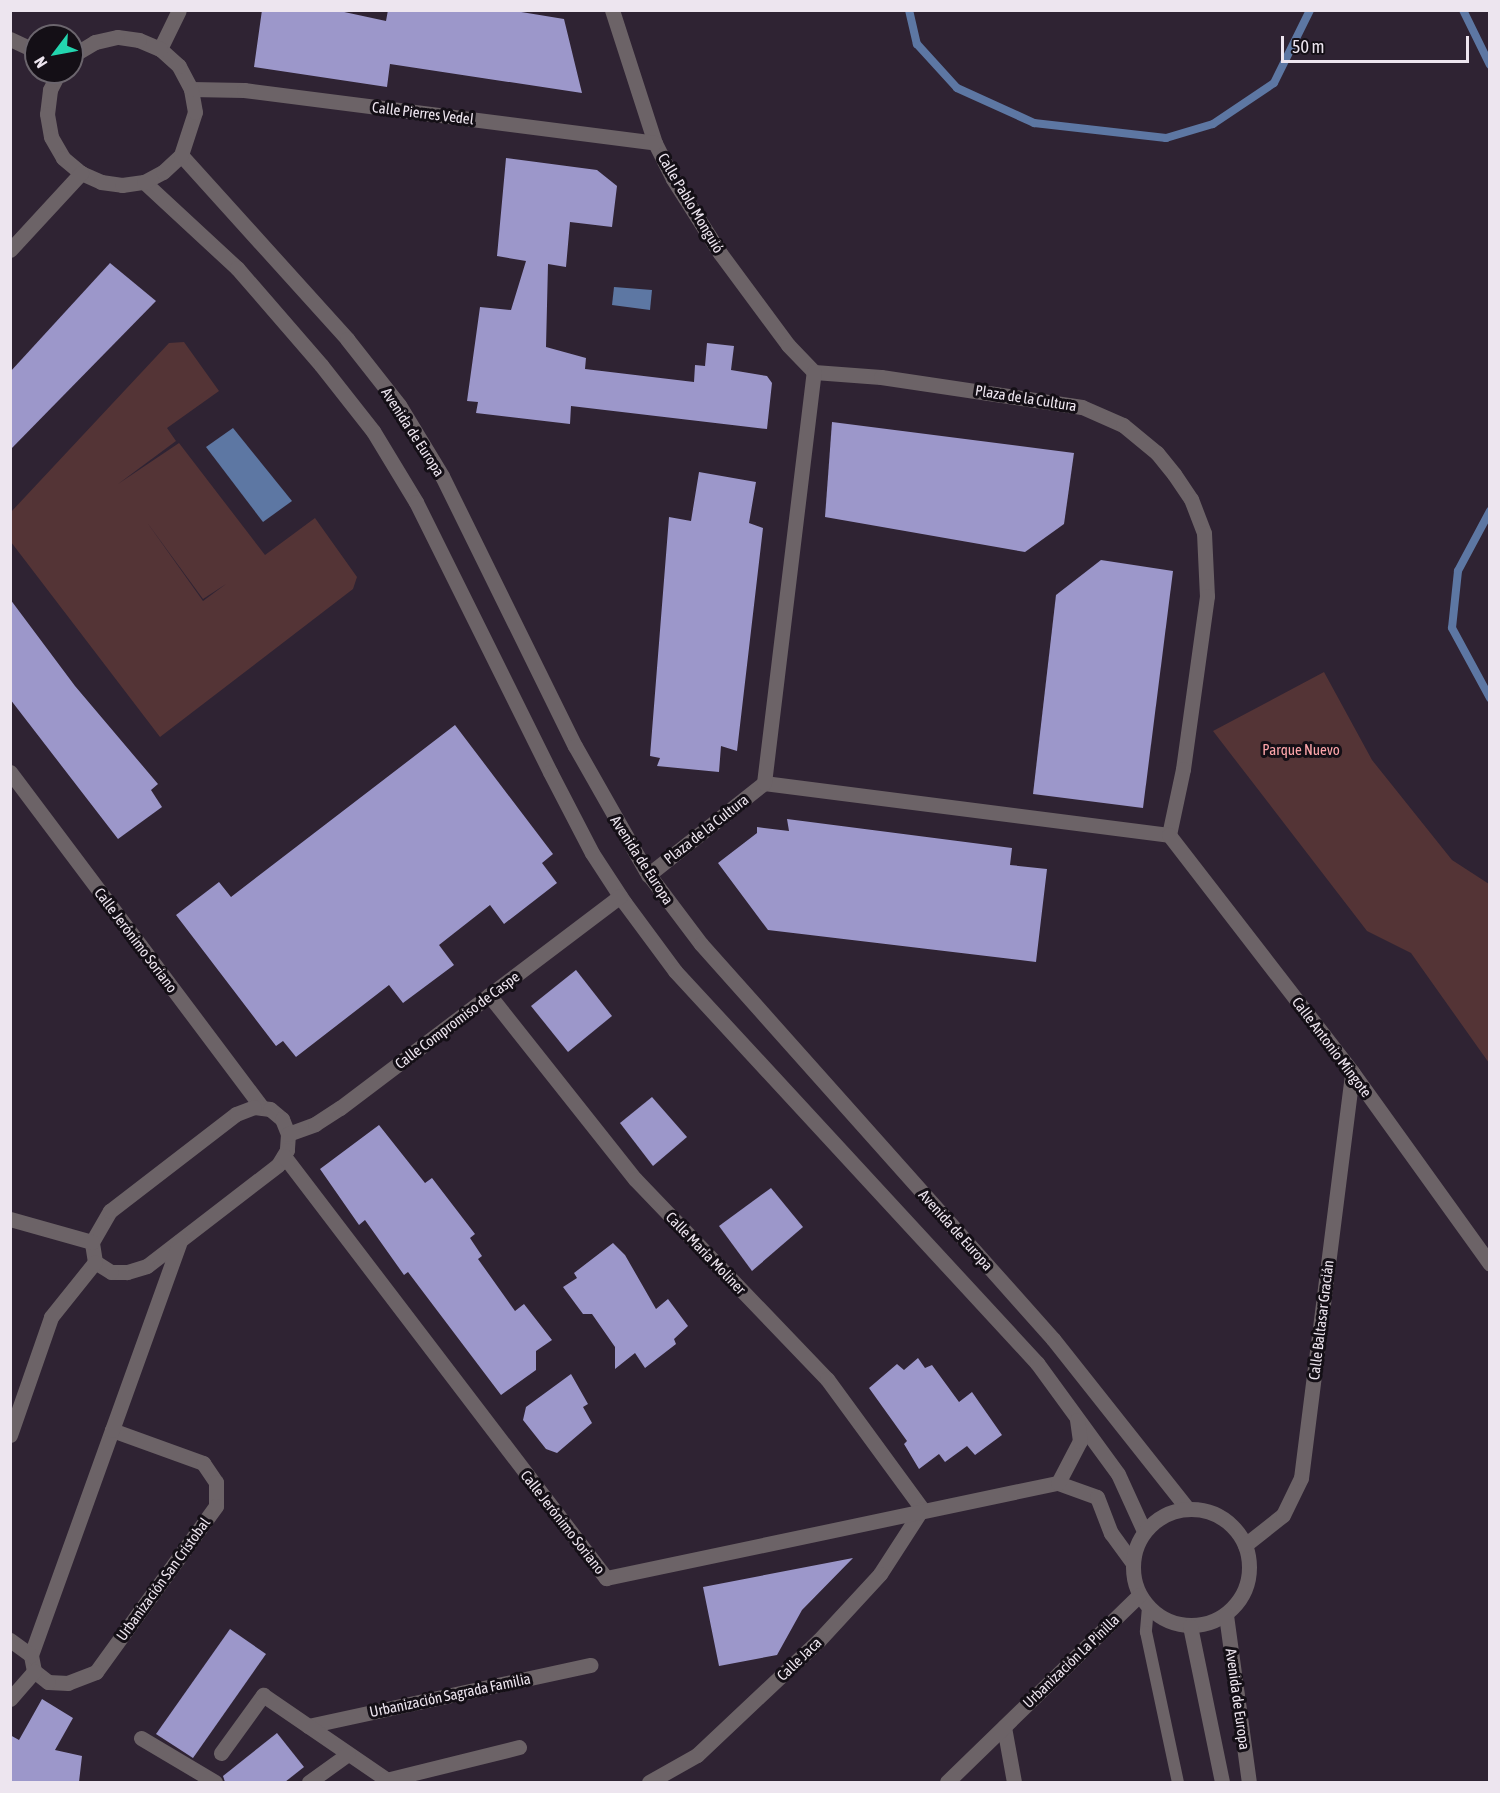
<!DOCTYPE html>
<html>
<head>
<meta charset="utf-8">
<style>
	body { margin:0 }
	#map { position:relative; width:1500px; height:1793px; overflow:hidden; background:#2f2333; font-family:"Asap Condensed",sans-serif }
	div>[style] { position:absolute }
	[style*='--x'] { left:calc(var(--x)*1px); top:calc(var(--y)*1px); width:calc(var(--w)*1px); rotate:calc(var(--a)*1deg) }
	.green>* { inset:0; background:#543436 }
	.water>* { inset:0; background:#5d77a3 }
	.stream>* { height:8px; margin:-4px; padding:0 4px; transform-origin:4px; border-radius:4px; background:#5d77a3 }
	.building>* { inset:0; background:#9c97ca }
	.service>* { height:12px; margin:-6px; padding:0 6px; transform-origin:6px; border-radius:6px; background:#6c6367 }
	.minor>* { height:15px; margin:-7.5px; padding:0 7.5px; transform-origin:7.5px; border-radius:7.5px; background:#6c6367 }
	.minor>.ring { margin:-7.5px; padding:0; box-sizing:content-box; background:none; border:15px solid #6c6367; border-radius:50% }
	.tertiary>* { height:15px; margin:-7.5px; padding:0 7.5px; transform-origin:7.5px; border-radius:7.5px; background:#6c6367 }
	span { translate:-50% -50%; white-space:nowrap; text-align:center; line-height:1.15; -webkit-text-stroke:6px #140f16; paint-order:stroke }
	.street-label { font-size:15px; color:#ede5ef }
	.park-label { font-size:15px; color:#fda5aa }
	.frame { position:absolute; inset:0; border:12px solid #ede5ef; pointer-events:none }
	.north { position:absolute; left:24px; top:24px; width:60px; height:60px; box-sizing:border-box; background:#140f16; border:2px solid #6b656d; border-radius:50%; rotate:238deg; font-size:16px; font-weight:700; line-height:24px; text-align:center; color:#ede5ef }
	.north::after { content:''; display:block; margin:auto; width:21px; height:27px; background:#23d5af; clip-path:polygon(50% 0,100% 100%,50% 72%,0 100%) }
	.scale { position:absolute; left:1281px; top:36px; width:188px; height:27px; box-sizing:border-box; border:3px solid #ede5ef; border-top:0; padding-left:8px; font-size:18px; line-height:21px; white-space:nowrap; color:#ede5ef; -webkit-text-stroke:4px #140f16; paint-order:stroke }
</style>
</head>
<body>
<div id="map">
	<div class="green">
		<i style="clip-path:polygon(evenodd,184px 342px,219px 391px,167px 428px,176px 441px,118px 484px,179px 443px,265px 555px,315px 518px,357px 577px,353px 589px,160px 737px,11px 542px,11px 512px,169px 343px,184px 342px,146px 521px,203px 599px,226px 584px,203px 601px,146px 521px)"></i>
		<i style="clip-path:polygon(1324px 672px,1372px 760px,1452px 860px,1489px 884px,1489px 1063px,1411px 953px,1367px 931px,1213px 731px)"></i>
	</div>
	<div class="water">
		<i style="clip-path:polygon(614px 287px,652px 290px,650px 310px,612px 305px)"></i>
		<i style="clip-path:polygon(233px 428px,292px 501px,263px 522px,206px 447px)"></i>
	</div>
	<div class="stream">
		<i style="--x:909;--y:10;--w:35;--a:77"></i>
		<i style="--x:917;--y:44;--w:59;--a:47.7"></i>
		<i style="--x:957;--y:88;--w:85;--a:24.4"></i>
		<i style="--x:1034;--y:123;--w:133;--a:6.5"></i>
		<i style="--x:1166;--y:138;--w:49;--a:-16.6"></i>
		<i style="--x:1213;--y:124;--w:73;--a:-33.9"></i>
		<i style="--x:1274;--y:83;--w:81;--a:-63.7"></i>
		<i style="--x:1463;--y:10;--w:61;--a:63.9"></i>
		<i style="--x:1490;--y:511;--w:68;--a:118.1"></i>
		<i style="--x:1458;--y:571;--w:57;--a:96"></i>
		<i style="--x:1452;--y:628;--w:80;--a:61.5"></i>
	</div>
	<div class="building">
		<i style="clip-path:polygon(262px 10px,335px 10px,386px 21px,388px 10px,509px 10px,564px 19px,582px 93px,390px 64px,387px 87px,254px 67px)"></i>
		<i style="clip-path:polygon(506px 158px,597px 170px,617px 186px,612px 227px,570px 222px,566px 267px,548px 264px,546px 347px,586px 358px,585px 369px,694px 382px,695px 365px,705px 366px,707px 343px,734px 346px,731px 370px,767px 376px,772px 383px,767px 429px,571px 406px,570px 424px,476px 413px,478px 402px,467px 401px,480px 307px,511px 310px,526px 261px,497px 256px)"></i>
		<i style="clip-path:polygon(110px 263px,156px 301px,10px 450px,10px 372px)"></i>
		<i style="clip-path:polygon(832px 422px,1074px 453px,1064px 524px,1025px 552px,825px 517px)"></i>
		<i style="clip-path:polygon(699px 472px,756px 482px,749px 523px,763px 528px,737px 751px,721px 746px,719px 772px,657px 766px,660px 758px,650px 756px,669px 517px,691px 521px)"></i>
		<i style="clip-path:polygon(1101px 560px,1173px 571px,1143px 808px,1033px 794px,1056px 595px)"></i>
		<i style="clip-path:polygon(10px 599px,75px 686px,158px 784px,151px 790px,162px 807px,118px 839px,10px 699px)"></i>
		<i style="clip-path:polygon(455px 725px,553px 854px,542px 863px,557px 883px,504px 924px,490px 905px,439px 945px,454px 965px,403px 1003px,389px 985px,296px 1057px,283px 1041px,276px 1046px,176px 915px,219px 882px,231px 897px)"></i>
		<i style="clip-path:polygon(787px 819px,1012px 848px,1010px 865px,1047px 869px,1036px 962px,768px 930px,718px 863px,757px 833px,757px 827px,789px 831px)"></i>
		<i style="clip-path:polygon(576px 970px,612px 1016px,568px 1052px,531px 1006px)"></i>
		<i style="clip-path:polygon(652px 1097px,687px 1137px,653px 1166px,620px 1123px)"></i>
		<i style="clip-path:polygon(379px 1125px,425px 1183px,432px 1178px,475px 1234px,470px 1238px,482px 1256px,478px 1259px,515px 1311px,524px 1304px,552px 1340px,536px 1351px,536px 1370px,501px 1395px,408px 1272px,404px 1275px,365px 1220px,359px 1225px,320px 1169px)"></i>
		<i style="clip-path:polygon(771px 1188px,803px 1227px,752px 1271px,719px 1226px)"></i>
		<i style="clip-path:polygon(613px 1243px,625px 1255px,656px 1309px,668px 1299px,688px 1326px,674px 1339px,676px 1344px,645px 1368px,635px 1353px,615px 1369px,615px 1347px,592px 1314px,583px 1314px,563px 1287px,577px 1278px,574px 1273px)"></i>
		<i style="clip-path:polygon(918px 1358px,925px 1368px,932px 1365px,959px 1402px,972px 1392px,1002px 1435px,975px 1455px,967px 1446px,945px 1462px,939px 1454px,919px 1469px,904px 1444px,907px 1441px,869px 1388px,897px 1364px,904px 1370px)"></i>
		<i style="clip-path:polygon(571px 1374px,588px 1404px,583px 1407px,592px 1423px,557px 1453px,546px 1449px,523px 1420px,526px 1407px)"></i>
		<i style="clip-path:polygon(853px 1558px,802px 1610px,777px 1655px,719px 1666px,703px 1587px)"></i>
		<i style="clip-path:polygon(230px 1629px,266px 1654px,193px 1758px,156px 1734px)"></i>
		<i style="clip-path:polygon(42px 1699px,73px 1718px,55px 1750px,82px 1756px,79px 1782px,10px 1782px,10px 1735px,19px 1740px)"></i>
		<i style="clip-path:polygon(277px 1733px,304px 1767px,285px 1782px,225px 1782px,223px 1776px)"></i>
	</div>
	<div class="service">
		<i style="--x:1148;--y:1607;--w:25;--a:95"></i>
		<i style="--x:1146;--y:1632;--w:153;--a:78"></i>
	</div>
	<div class="minor">
		<i style="--x:612;--y:10;--w:140;--a:72.1"></i>
		<i style="--x:655;--y:143;--w:40;--a:63.4"></i>
		<i style="--x:673;--y:179;--w:88;--a:57.6"></i>
		<i style="--x:720;--y:253;--w:114;--a:53.5"></i>
		<i style="--x:788;--y:345;--w:37;--a:46"></i>
		<i style="--x:10;--y:39;--w:29;--a:25"></i>
		<i style="--x:191;--y:89;--w:53;--a:1.1"></i>
		<i style="--x:244;--y:90;--w:414;--a:7.3"></i>
		<i style="--x:181;--y:155;--w:248;--a:47.9"></i>
		<i style="--x:347;--y:339;--w:84;--a:51.8"></i>
		<i style="--x:399;--y:405;--w:83;--a:58.8"></i>
		<i style="--x:442;--y:476;--w:301;--a:63.8"></i>
		<i style="--x:575;--y:746;--w:144;--a:60.4"></i>
		<i style="--x:646;--y:871;--w:91;--a:53"></i>
		<i style="--x:701;--y:944;--w:529;--a:48.29"></i>
		<i style="--x:1053;--y:1339;--w:216;--a:51.6"></i>
		<i style="--x:144;--y:182;--w:127;--a:42.8"></i>
		<i style="--x:237;--y:268;--w:128;--a:49.1"></i>
		<i style="--x:321;--y:365;--w:84;--a:51.8"></i>
		<i style="--x:373;--y:431;--w:83;--a:58.8"></i>
		<i style="--x:416;--y:502;--w:301;--a:63.6"></i>
		<i style="--x:550;--y:772;--w:91;--a:62.6"></i>
		<i style="--x:592;--y:853;--w:59;--a:56.9"></i>
		<i style="--x:624;--y:902;--w:86;--a:53.5"></i>
		<i style="--x:675;--y:971;--w:534;--a:47.28"></i>
		<i style="--x:1037;--y:1363;--w:137;--a:53.9"></i>
		<i style="--x:1118;--y:1474;--w:63;--a:65.5"></i>
		<i style="--x:814;--y:372;--w:67;--a:4.3"></i>
		<i style="--x:881;--y:377;--w:203;--a:8.5"></i>
		<i style="--x:1082;--y:407;--w:45;--a:23.7"></i>
		<i style="--x:1123;--y:425;--w:44;--a:39.5"></i>
		<i style="--x:1157;--y:453;--w:27;--a:51"></i>
		<i style="--x:1174;--y:474;--w:30;--a:56"></i>
		<i style="--x:1191;--y:499;--w:36;--a:69"></i>
		<i style="--x:1204;--y:533;--w:63;--a:87.3"></i>
		<i style="--x:1207;--y:596;--w:175;--a:97.9"></i>
		<i style="--x:1183;--y:769;--w:67;--a:102"></i>
		<i style="--x:10;--y:772;--w:420;--a:53.1"></i>
		<i style="--x:764;--y:783;--w:408;--a:7.3"></i>
		<i style="--x:1169;--y:835;--w:299;--a:52.3"></i>
		<i style="--x:1352;--y:1072;--w:236;--a:54.3"></i>
		<i style="--x:648;--y:875;--w:148;--a:-38.4"></i>
		<i style="--x:764;--y:783;--w:414;--a:-83.1"></i>
		<i style="--x:489;--y:995;--w:235;--a:51.6"></i>
		<i style="--x:635;--y:1179;--w:277;--a:46.2"></i>
		<i style="--x:827;--y:1379;--w:161;--a:53.8"></i>
		<i style="--x:922;--y:1509;--w:77;--a:122.9"></i>
		<i style="--x:880;--y:1574;--w:90;--a:132.7"></i>
		<i style="--x:819;--y:1640;--w:168;--a:136.7"></i>
		<i style="--x:697;--y:1755;--w:55;--a:150.6"></i>
		<i style="--x:254;--y:1107;--w:16;--a:7"></i>
		<i style="--x:270;--y:1109;--w:16;--a:40"></i>
		<i style="--x:282;--y:1119;--w:16;--a:68"></i>
		<i style="--x:288;--y:1134;--w:16;--a:94"></i>
		<i style="--x:287;--y:1150;--w:17;--a:121"></i>
		<i style="--x:278;--y:1165;--w:165;--a:142.4"></i>
		<i style="--x:147;--y:1266;--w:21;--a:163"></i>
		<i style="--x:127;--y:1272;--w:16;--a:180"></i>
		<i style="--x:111;--y:1272;--w:19;--a:-148"></i>
		<i style="--x:95;--y:1262;--w:20;--a:-99"></i>
		<i style="--x:92;--y:1242;--w:36;--a:-60"></i>
		<i style="--x:110;--y:1211;--w:159;--a:-37.6"></i>
		<i style="--x:236;--y:1114;--w:19;--a:-21"></i>
		<i style="--x:288;--y:1134;--w:29;--a:-20"></i>
		<i style="--x:315;--y:1124;--w:30;--a:-33"></i>
		<i style="--x:340;--y:1108;--w:351;--a:-37.1"></i>
		<i style="--x:284;--y:1156;--w:531;--a:52.66"></i>
		<i style="--x:606;--y:1578;--w:462;--a:-11.9"></i>
		<i style="--x:1058;--y:1483;--w:41;--a:19.7"></i>
		<i style="--x:1097;--y:1497;--w:39;--a:69"></i>
		<i style="--x:1111;--y:1533;--w:36;--a:54"></i>
		<i style="--x:10;--y:1219;--w:85;--a:15.7"></i>
		<i style="--x:112;--y:1430;--w:97;--a:19.9"></i>
		<i style="--x:203;--y:1463;--w:23;--a:56"></i>
		<i style="--x:216;--y:1482;--w:24;--a:90"></i>
		<i style="--x:216;--y:1506;--w:205;--a:125.9"></i>
		<i style="--x:96;--y:1672;--w:30;--a:159"></i>
		<i style="--x:68;--y:1683;--w:20;--a:-177"></i>
		<i style="--x:48;--y:1682;--w:18;--a:-142"></i>
		<i style="--x:34;--y:1671;--w:16;--a:-101"></i>
		<i style="--x:31;--y:1655;--w:239;--a:-70.2"></i>
		<i style="--x:112;--y:1430;--w:201;--a:-70.2"></i>
		<i style="--x:10;--y:1435;--w:125;--a:-70.8"></i>
		<i style="--x:51;--y:1317;--w:70;--a:-51.3"></i>
		<i style="--x:1058;--y:1483;--w:47;--a:-62.4"></i>
		<i style="--x:1080;--y:1441;--w:21;--a:-98"></i>
		<i class="ring" style="left:1133px;top:1509px;width:101px;height:101px"></i>
		<i style="--x:1245;--y:1545;--w:48;--a:-38.3"></i>
		<i style="--x:1283;--y:1515;--w:41;--a:-64.1"></i>
		<i style="--x:1301;--y:1478;--w:409;--a:-82.8"></i>
		<i style="--x:1226;--y:1615;--w:169;--a:82.2"></i>
		<i style="--x:1190;--y:1626;--w:159;--a:78.4"></i>
		<i style="--x:10;--y:1640;--w:26;--a:36"></i>
		<i style="--x:10;--y:1699;--w:37;--a:-49"></i>
		<i style="--x:308;--y:1726;--w:289;--a:-12.2"></i>
		<i style="--x:1004;--y:1727;--w:56;--a:79.7"></i>
		<i style="--x:141;--y:1738;--w:86;--a:30.7"></i>
		<i style="--x:221;--y:1753;--w:72;--a:-54.1"></i>
		<i style="--x:263;--y:1695;--w:154;--a:34.4"></i>
		<i style="--x:386;--y:1780;--w:137;--a:-13.9"></i>
		<i style="--x:309;--y:1782;--w:48;--a:-35.7"></i>
		<i style="--x:947;--y:1782;--w:268;--a:-44.2"></i>
	</div>
	<div class="tertiary">
		<i style="--x:160;--y:49;--w:43;--a:-64"></i>
		<i style="--x:59;--y:72;--w:20;--a:117"></i>
		<i style="--x:50;--y:90;--w:24;--a:97"></i>
		<i style="--x:47;--y:114;--w:23;--a:80"></i>
		<i style="--x:51;--y:137;--w:24;--a:60"></i>
		<i style="--x:63;--y:158;--w:23;--a:40"></i>
		<i style="--x:81;--y:173;--w:22;--a:24"></i>
		<i style="--x:101;--y:182;--w:21;--a:8"></i>
		<i style="--x:122;--y:185;--w:22;--a:-8"></i>
		<i style="--x:144;--y:182;--w:21;--a:-28"></i>
		<i style="--x:163;--y:172;--w:25;--a:-43"></i>
		<i style="--x:181;--y:155;--w:45;--a:-72"></i>
		<i style="--x:195;--y:112;--w:23;--a:-100"></i>
		<i style="--x:191;--y:89;--w:26;--a:-118"></i>
		<i style="--x:179;--y:66;--w:25;--a:-138"></i>
		<i style="--x:160;--y:49;--w:23;--a:-157"></i>
		<i style="--x:139;--y:40;--w:22;--a:-172"></i>
		<i style="--x:117;--y:37;--w:23;--a:167"></i>
		<i style="--x:95;--y:42;--w:27;--a:149"></i>
		<i style="--x:10;--y:250;--w:105;--a:-47.3"></i>
	</div>
	<div class="street-label">
		<span style="left:423px;top:113px;rotate:7deg">Calle Pierres Vedel</span>
		<span style="left:691px;top:203px;rotate:59deg">Calle Pablo Monguió</span>
		<span style="left:1026px;top:398px;rotate:9deg">Plaza de la Cultura</span>
		<span style="left:413px;top:432px;rotate:57deg">Avenida de Europa</span>
		<span style="left:706px;top:829px;rotate:-38deg">Plaza de la Cultura</span>
		<span style="left:642px;top:860px;rotate:57deg">Avenida de Europa</span>
		<span style="left:136px;top:940px;rotate:53deg">Calle Jerónimo Soriano</span>
		<span style="left:457px;top:1020px;rotate:-37deg">Calle Compromiso de Caspe</span>
		<span style="left:1332px;top:1047px;rotate:53deg">Calle Antonio Mingote</span>
		<span style="left:956px;top:1230px;rotate:48deg">Avenida de Europa</span>
		<span style="left:706px;top:1253px;rotate:46deg">Calle María Moliner</span>
		<span style="left:1321px;top:1320px;rotate:-83deg">Calle Baltasar Gracián</span>
		<span style="left:563px;top:1522px;rotate:52deg">Calle Jerónimo Soriano</span>
		<span style="left:163px;top:1579px;rotate:-54deg">Urbanización San Cristobal</span>
		<span style="left:799px;top:1659px;rotate:-44deg">Calle Jaca</span>
		<span style="left:1071px;top:1661px;rotate:-44deg">Urbanización La Pinilla</span>
		<span style="left:450px;top:1695px;rotate:-12deg">Urbanización Sagrada Familia</span>
		<span style="left:1238px;top:1699px;rotate:82deg">Avenida de Europa</span>
	</div>
	<div class="park-label">
		<span style="left:1301px;top:750px">Parque Nuevo</span>
	</div>
	<div class="frame"></div>
	<div class="north">N</div>
	<div class="scale">50 m</div>
</div>
</body>
</html>
